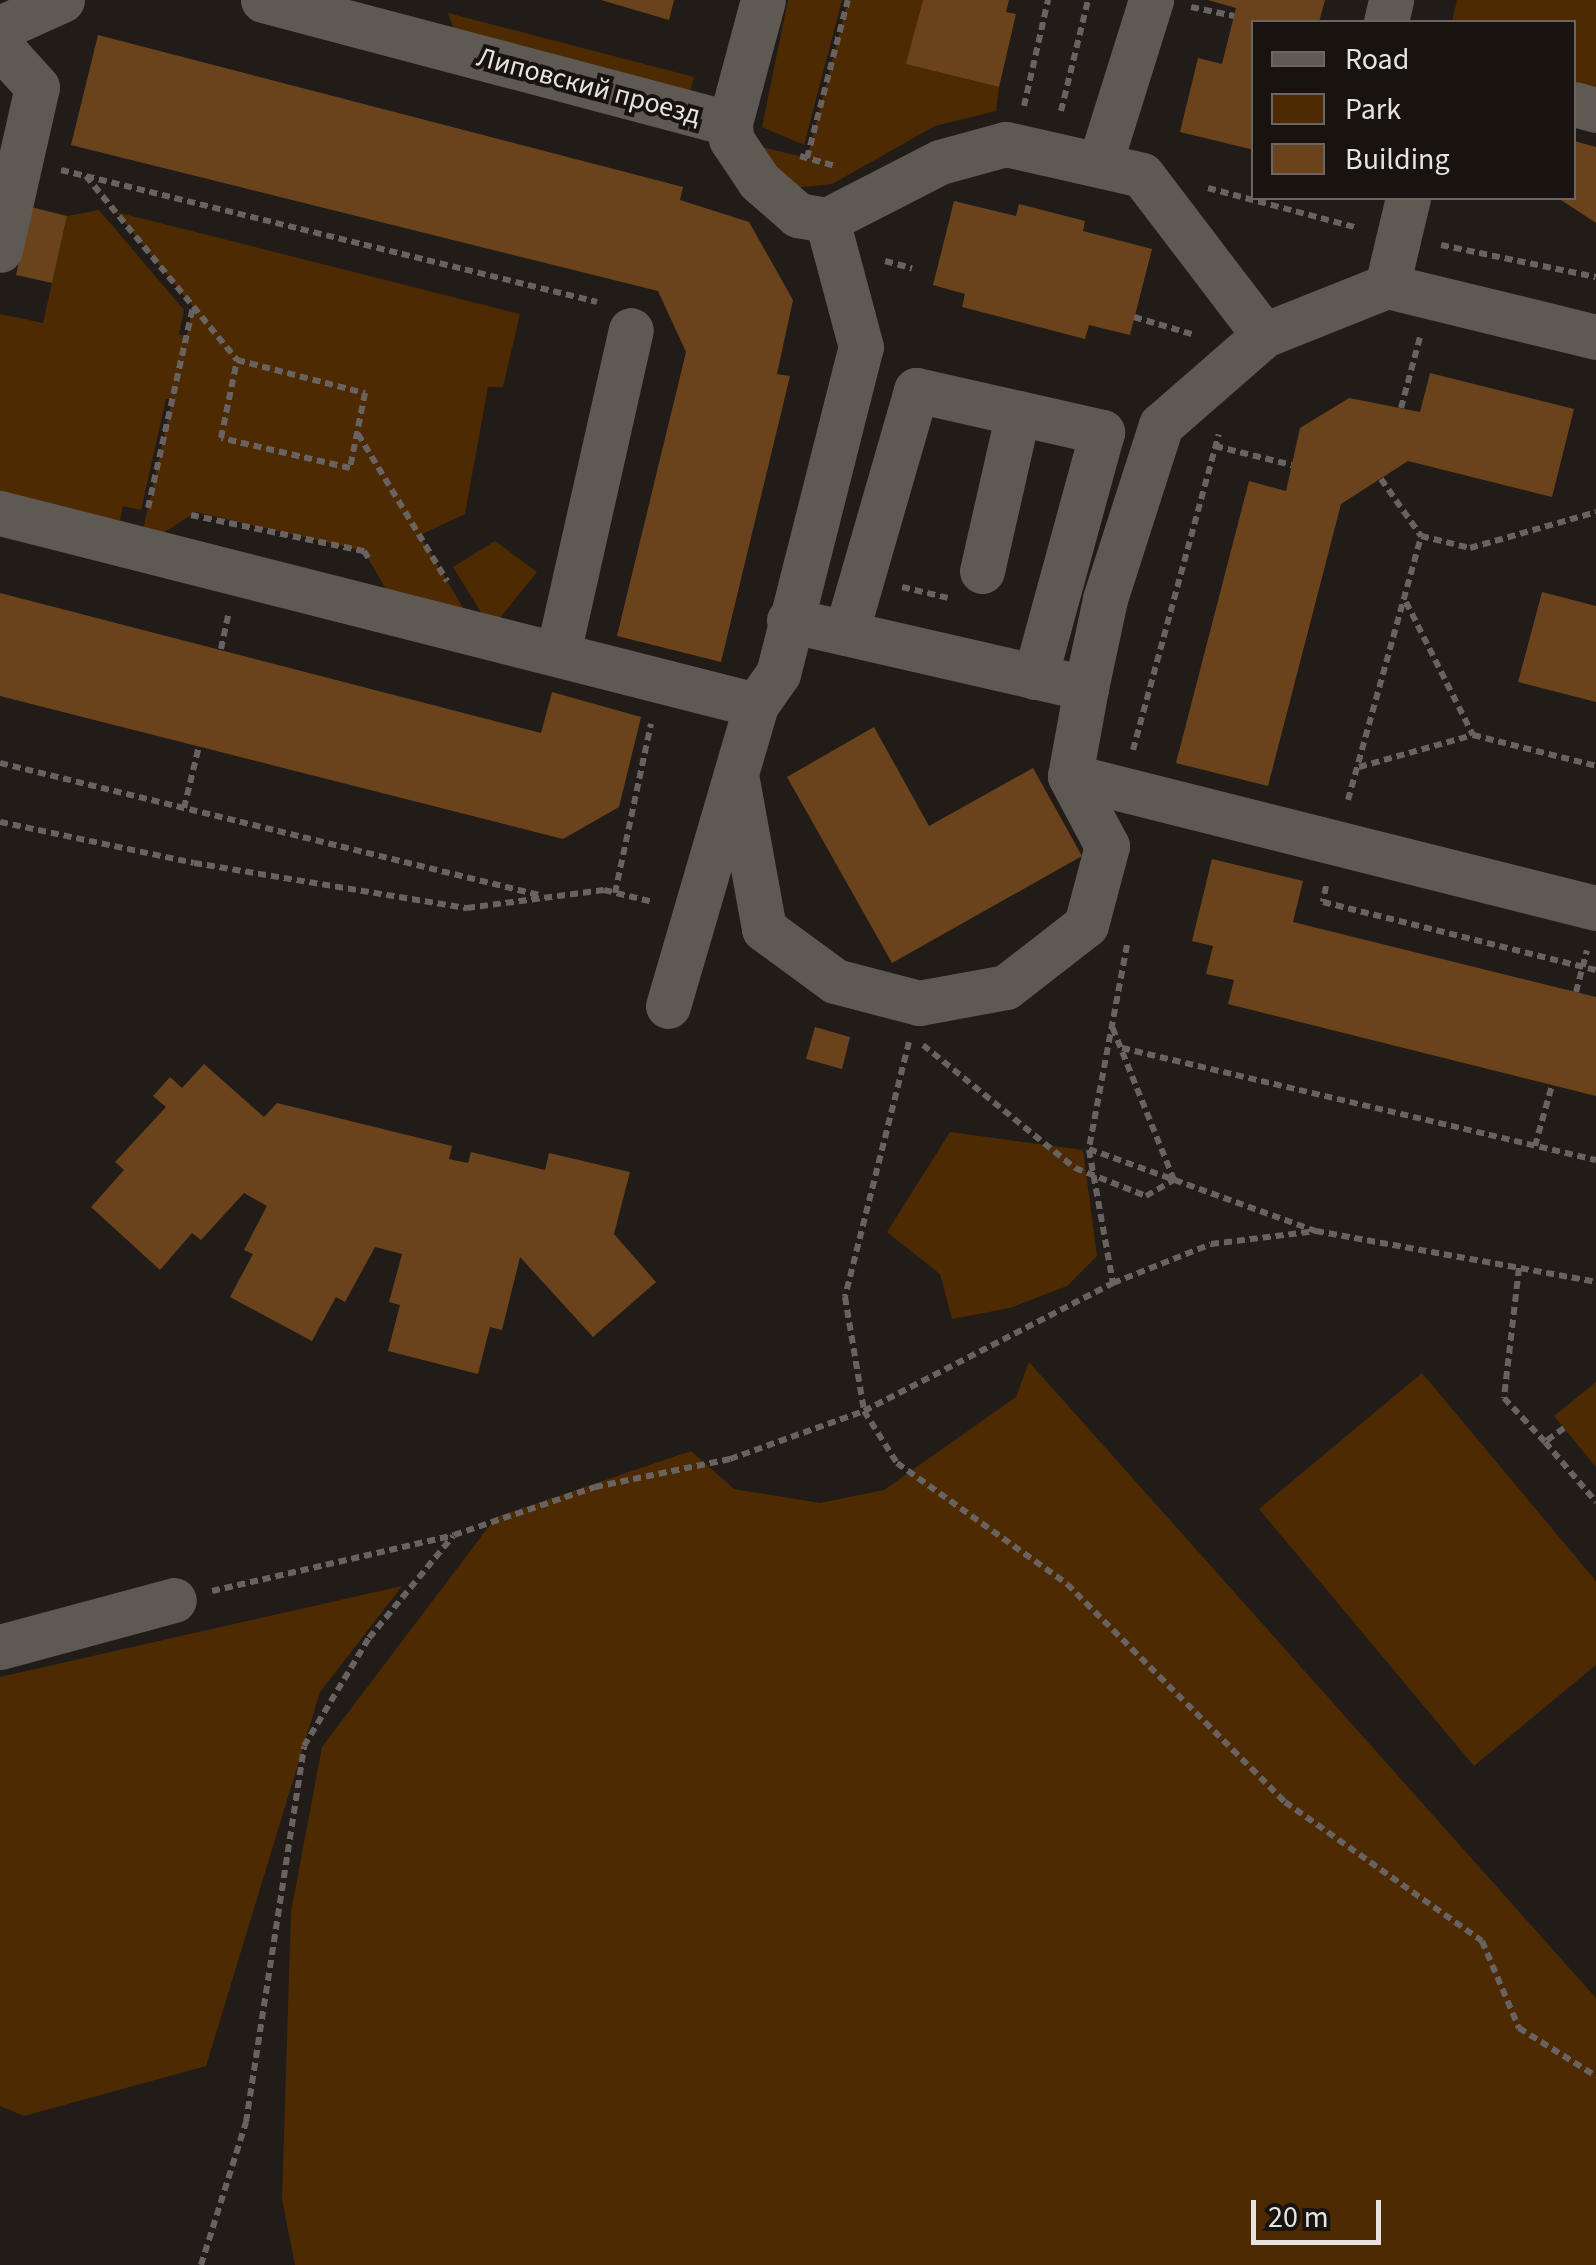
<!DOCTYPE html>
<html>
<head>
<meta charset="utf-8">
<style>
	body { margin:0 }
	#map { position:relative; width:1596px; height:2265px; overflow:hidden; background:#211c18; font-family:"Source Sans 3",sans-serif }
	div>[style] { position:absolute }
	[style*='--x'] { left:calc(var(--x)*1px); top:calc(var(--y)*1px); width:calc(var(--w)*1px); rotate:calc(var(--a)*1deg) }
	.green>* { inset:0; background:#4e2a03 }
	.building>* { inset:0; background:#6a431c }
	.path>* { height:6px; margin-top:-3px; transform-origin:0; background:repeating-linear-gradient(90deg,#686360 0 8px,transparent 0 13px) }
	.minor>* { height:45px; margin:-22.5px; padding:0 22.5px; transform-origin:22.5px; border-radius:22.5px; background:#5f5954 }
	span { translate:-50% -50%; white-space:nowrap; text-align:center; line-height:1.15; -webkit-text-stroke:8px #18130f; paint-order:stroke }
	.street-label { font-size:28px; color:#e7e3e0 }
	.legend { position:absolute; left:1251px; top:20px; width:325px; height:180px; box-sizing:border-box; background:#18130f; border:2px solid #6b6663; margin:0; padding:12px 18px; list-style:none; font-size:30px; color:#e7e3e0 }
	.legend li { display:flex; align-items:center; gap:20px; height:50px }
	.legend b { width:50px; border:2px solid #6b6663 }
	.scale { position:absolute; left:1251px; top:2200px; width:130px; height:45px; box-sizing:border-box; border:5px solid #e7e3e0; border-top:0; padding-left:12px; font-size:30px; line-height:35px; white-space:nowrap; color:#e7e3e0; -webkit-text-stroke:8px #18130f; paint-order:stroke }
</style>
</head>
<body>
<div id="map">
	<div class="green">
		<i style="clip-path:polygon(788px 0,842px 0,804px 145px,762px 127px)"></i>
		<i style="clip-path:polygon(848px 0,923px 0,907px 64px,999px 87px,996px 111px,935px 126px,832px 184px,793px 188px,754px 145px,807px 158px)"></i>
		<i style="clip-path:polygon(1457px 0,1596px 0,1596px 110px,1574px 104px,1574px 22px,1452px 22px)"></i>
		<i style="clip-path:polygon(448px 13px,694px 77px,687px 102px,459px 44px)"></i>
		<i style="clip-path:polygon(99px 210px,184px 310px,179px 334px,186px 337px,193px 307px,116px 212px,520px 314px,503px 387px,488px 387px,465px 514px,420px 535px,468px 616px,391px 598px,364px 551px,196px 512px,155px 538px,143px 530px,172px 399px,166px 399px,141px 510px,123px 506px,118px 529px,0 500px,0 314px,43px 323px,67px 216px)"></i>
		<i style="clip-path:polygon(495px 541px,537px 572px,499px 619px,482px 614px,453px 567px)"></i>
		<i style="clip-path:polygon(950px 1132px,1083px 1150px,1097px 1256px,1067px 1286px,1010px 1308px,952px 1319px,940px 1274px,887px 1232px)"></i>
		<i style="clip-path:polygon(1029px 1362px,1596px 1998px,1596px 2265px,295px 2265px,282px 2199px,291px 1912px,322px 1747px,496px 1517px,691px 1451px,734px 1489px,820px 1503px,884px 1490px,1016px 1397px)"></i>
		<i style="clip-path:polygon(1422px 1373px,1596px 1581px,1596px 1665px,1474px 1766px,1259px 1509px)"></i>
		<i style="clip-path:polygon(1596px 1382px,1596px 1467px,1554px 1416px)"></i>
		<i style="clip-path:polygon(402px 1586px,320px 1692px,206px 2066px,24px 2116px,0 2106px,0 1677px)"></i>
	</div>
	<div class="building">
		<i style="clip-path:polygon(601px 0,674px 0,669px 20px)"></i>
		<i style="clip-path:polygon(923px 0,1009px 0,1006px 12px,1016px 14px,999px 87px,906px 64px)"></i>
		<i style="clip-path:polygon(1208px 0,1325px 0,1319px 22px,1254px 22px,1254px 150px,1180px 132px,1198px 58px,1222px 64px,1236px 8px)"></i>
		<i style="clip-path:polygon(98px 35px,683px 187px,680px 200px,749px 222px,793px 300px,777px 374px,790px 376px,721px 662px,617px 636px,686px 352px,658px 291px,71px 145px)"></i>
		<i style="clip-path:polygon(1574px 141px,1596px 147px,1596px 223px,1558px 198px,1574px 198px)"></i>
		<i style="clip-path:polygon(954px 201px,1016px 216px,1019px 204px,1085px 221px,1083px 231px,1152px 249px,1130px 335px,1089px 325px,1085px 339px,962px 307px,965px 294px,933px 285px)"></i>
		<i style="clip-path:polygon(31px 207px,67px 216px,52px 283px,16px 275px)"></i>
		<i style="clip-path:polygon(1430px 373px,1574px 409px,1552px 497px,1408px 461px,1341px 504px,1268px 786px,1176px 763px,1249px 481px,1286px 491px,1300px 428px,1349px 398px,1420px 412px)"></i>
		<i style="clip-path:polygon(1542px 592px,1596px 606px,1596px 702px,1518px 682px)"></i>
		<i style="clip-path:polygon(0 593px,541px 733px,552px 692px,641px 717px,619px 807px,563px 839px,0 696px)"></i>
		<i style="clip-path:polygon(874px 727px,929px 826px,1033px 768px,1082px 856px,892px 963px,787px 777px)"></i>
		<i style="clip-path:polygon(1212px 859px,1303px 881px,1293px 922px,1596px 997px,1596px 1096px,1228px 1004px,1234px 980px,1206px 974px,1213px 946px,1192px 941px)"></i>
		<i style="clip-path:polygon(815px 1027px,850px 1037px,842px 1069px,806px 1059px)"></i>
		<i style="clip-path:polygon(204px 1064px,264px 1117px,277px 1103px,452px 1146px,449px 1159px,468px 1163px,471px 1152px,545px 1170px,549px 1153px,630px 1172px,614px 1234px,656px 1282px,593px 1337px,520px 1257px,502px 1330px,490px 1327px,478px 1374px,388px 1351px,400px 1305px,389px 1302px,402px 1254px,375px 1247px,345px 1302px,336px 1297px,312px 1341px,230px 1297px,253px 1254px,244px 1250px,267px 1206px,244px 1193px,201px 1240px,192px 1233px,160px 1270px,91px 1207px,124px 1170px,115px 1162px,166px 1107px,153px 1096px,170px 1077px,182px 1088px)"></i>
	</div>
	<div class="path">
		<i style="--x:1191;--y:7;--w:44;--a:11.8"></i>
		<i style="--x:1024;--y:106;--w:109;--a:-77.2"></i>
		<i style="--x:1061;--y:111;--w:114;--a:-76.3"></i>
		<i style="--x:800;--y:156;--w:37;--a:16"></i>
		<i style="--x:807;--y:158;--w:163;--a:-75.5"></i>
		<i style="--x:61;--y:170;--w:552;--a:13.83"></i>
		<i style="--x:86;--y:176;--w:238;--a:50.6"></i>
		<i style="--x:237;--y:360;--w:132;--a:14.5"></i>
		<i style="--x:365;--y:393;--w:76;--a:101.3"></i>
		<i style="--x:350;--y:468;--w:132;--a:-166.9"></i>
		<i style="--x:221;--y:438;--w:80;--a:-78.4"></i>
		<i style="--x:1208;--y:188;--w:152;--a:14.9"></i>
		<i style="--x:1441;--y:245;--w:158;--a:11.7"></i>
		<i style="--x:885;--y:261;--w:28;--a:15"></i>
		<i style="--x:1134;--y:317;--w:64;--a:16.4"></i>
		<i style="--x:1401;--y:408;--w:73;--a:-75"></i>
		<i style="--x:358;--y:434;--w:172;--a:58.8"></i>
		<i style="--x:1215;--y:446;--w:79;--a:13.9"></i>
		<i style="--x:1381;--y:479;--w:70;--a:54.9"></i>
		<i style="--x:1421;--y:536;--w:50;--a:13.8"></i>
		<i style="--x:1470;--y:548;--w:131;--a:-15.9"></i>
		<i style="--x:148;--y:508;--w:206;--a:-77.4"></i>
		<i style="--x:191;--y:515;--w:177;--a:11.8"></i>
		<i style="--x:364;--y:551;--w:13;--a:58"></i>
		<i style="--x:902;--y:587;--w:47;--a:13.4"></i>
		<i style="--x:1406;--y:602;--w:149;--a:63.3"></i>
		<i style="--x:221;--y:649;--w:34;--a:-78"></i>
		<i style="--x:1133;--y:750;--w:327;--a:-74.8"></i>
		<i style="--x:0;--y:763;--w:559;--a:13.76"></i>
		<i style="--x:1359;--y:767;--w:118;--a:-15.7"></i>
		<i style="--x:1473;--y:735;--w:127;--a:14.1"></i>
		<i style="--x:1348;--y:800;--w:274;--a:-74.5"></i>
		<i style="--x:184;--y:808;--w:64;--a:-76.4"></i>
		<i style="--x:0;--y:822;--w:198;--a:11.9"></i>
		<i style="--x:194;--y:863;--w:277;--a:9.4"></i>
		<i style="--x:467;--y:908;--w:138;--a:-7.5"></i>
		<i style="--x:604;--y:890;--w:50;--a:13.8"></i>
		<i style="--x:1326;--y:886;--w:16;--a:101"></i>
		<i style="--x:1323;--y:902;--w:281;--a:14"></i>
		<i style="--x:615;--y:893;--w:173;--a:-78"></i>
		<i style="--x:1127;--y:945;--w:208;--a:100.6"></i>
		<i style="--x:1089;--y:1149;--w:241;--a:19.9"></i>
		<i style="--x:1316;--y:1231;--w:285;--a:10.3"></i>
		<i style="--x:1576;--y:992;--w:43;--a:-75.3"></i>
		<i style="--x:909;--y:1042;--w:263;--a:104.1"></i>
		<i style="--x:845;--y:1297;--w:116;--a:80.5"></i>
		<i style="--x:864;--y:1411;--w:62;--a:57.6"></i>
		<i style="--x:897;--y:1463;--w:209;--a:35.4"></i>
		<i style="--x:1067;--y:1584;--w:308;--a:45"></i>
		<i style="--x:1285;--y:1802;--w:241;--a:35.2"></i>
		<i style="--x:1482;--y:1941;--w:95;--a:67"></i>
		<i style="--x:1519;--y:2028;--w:91;--a:31.9"></i>
		<i style="--x:923;--y:1045;--w:196;--a:39"></i>
		<i style="--x:1075;--y:1168;--w:76;--a:21.5"></i>
		<i style="--x:1146;--y:1196;--w:32;--a:-30"></i>
		<i style="--x:1174;--y:1180;--w:168;--a:-112"></i>
		<i style="--x:1122;--y:1048;--w:487;--a:13.3"></i>
		<i style="--x:1535;--y:1146;--w:63;--a:-74.4"></i>
		<i style="--x:1089;--y:1150;--w:135;--a:79.8"></i>
		<i style="--x:1519;--y:1268;--w:131;--a:96.6"></i>
		<i style="--x:1504;--y:1398;--w:60;--a:47"></i>
		<i style="--x:1564;--y:1428;--w:24;--a:144"></i>
		<i style="--x:1545;--y:1442;--w:79;--a:49.6"></i>
		<i style="--x:212;--y:1591;--w:248;--a:-13"></i>
		<i style="--x:454;--y:1535;--w:149;--a:-18.8"></i>
		<i style="--x:595;--y:1487;--w:138;--a:-11.7"></i>
		<i style="--x:730;--y:1459;--w:142;--a:-19.7"></i>
		<i style="--x:864;--y:1411;--w:280;--a:-27.2"></i>
		<i style="--x:1113;--y:1283;--w:105;--a:-21.7"></i>
		<i style="--x:1211;--y:1244;--w:106;--a:-7.1"></i>
		<i style="--x:201;--y:2265;--w:150;--a:-72.5"></i>
		<i style="--x:246;--y:2122;--w:380;--a:-81.2"></i>
		<i style="--x:304;--y:1746;--w:126;--a:-59"></i>
		<i style="--x:369;--y:1638;--w:132;--a:-50.5"></i>
	</div>
	<div class="minor">
		<i style="--x:263;--y:0;--w:483;--a:14.8"></i>
		<i style="--x:730;--y:123;--w:16;--a:86"></i>
		<i style="--x:731;--y:139;--w:50;--a:56.3"></i>
		<i style="--x:759;--y:181;--w:52;--a:41.1"></i>
		<i style="--x:798;--y:215;--w:29;--a:10"></i>
		<i style="--x:827;--y:220;--w:127;--a:-27.2"></i>
		<i style="--x:940;--y:162;--w:68;--a:-15.3"></i>
		<i style="--x:1006;--y:144;--w:139;--a:12.8"></i>
		<i style="--x:1142;--y:175;--w:201;--a:52.7"></i>
		<i style="--x:1264;--y:335;--w:132;--a:-21.7"></i>
		<i style="--x:1387;--y:286;--w:215;--a:13.7"></i>
		<i style="--x:1386;--y:22;--w:23;--a:-77"></i>
		<i style="--x:0;--y:28;--w:68;--a:-24.3"></i>
		<i style="--x:0;--y:46;--w:55;--a:47.9"></i>
		<i style="--x:37;--y:87;--w:167;--a:102.8"></i>
		<i style="--x:1574;--y:104;--w:23;--a:15"></i>
		<i style="--x:730;--y:123;--w:127;--a:-75"></i>
		<i style="--x:1100;--y:163;--w:171;--a:-72.6"></i>
		<i style="--x:1387;--y:286;--w:90;--a:-76.6"></i>
		<i style="--x:0;--y:513;--w:780;--a:14.25"></i>
		<i style="--x:982;--y:571;--w:162;--a:-77.2"></i>
		<i style="--x:789;--y:620;--w:305;--a:12.9"></i>
		<i style="--x:1086;--y:688;--w:91;--a:-77.9"></i>
		<i style="--x:1105;--y:599;--w:183;--a:-72.2"></i>
		<i style="--x:1161;--y:425;--w:137;--a:-41.1"></i>
		<i style="--x:846;--y:633;--w:253;--a:-73.9"></i>
		<i style="--x:916;--y:390;--w:191;--a:12.7"></i>
		<i style="--x:1102;--y:432;--w:254;--a:105.3"></i>
		<i style="--x:558;--y:653;--w:331;--a:-77.3"></i>
		<i style="--x:1070;--y:776;--w:542;--a:14.09"></i>
		<i style="--x:737;--y:780;--w:151;--a:79.7"></i>
		<i style="--x:764;--y:929;--w:88;--a:36.2"></i>
		<i style="--x:835;--y:981;--w:87;--a:14.7"></i>
		<i style="--x:919;--y:1003;--w:88;--a:-10.4"></i>
		<i style="--x:1006;--y:987;--w:101;--a:-37.8"></i>
		<i style="--x:1086;--y:925;--w:82;--a:-75.1"></i>
		<i style="--x:1107;--y:846;--w:79;--a:-117.9"></i>
		<i style="--x:1070;--y:776;--w:89;--a:-79.7"></i>
		<i style="--x:668;--y:1006;--w:314;--a:-73.7"></i>
		<i style="--x:756;--y:705;--w:38;--a:-55"></i>
		<i style="--x:778;--y:674;--w:337;--a:-75.8"></i>
		<i style="--x:861;--y:347;--w:131;--a:-105"></i>
		<i style="--x:0;--y:1647;--w:180;--a:-15.1"></i>
	</div>
	<div class="street-label">
		<span style="left:589px;top:86px;rotate:15deg">Липовский проезд</span>
	</div>
	<ul class="legend">
	<li><b style="height:12px;background:#5f5954"></b>Road</li>
	<li><b style="height:28px;background:#4e2a03"></b>Park</li>
	<li><b style="height:28px;background:#6a431c"></b>Building</li>
	</ul>
	<div class="scale">20 m</div>
</div>
</body>
</html>
